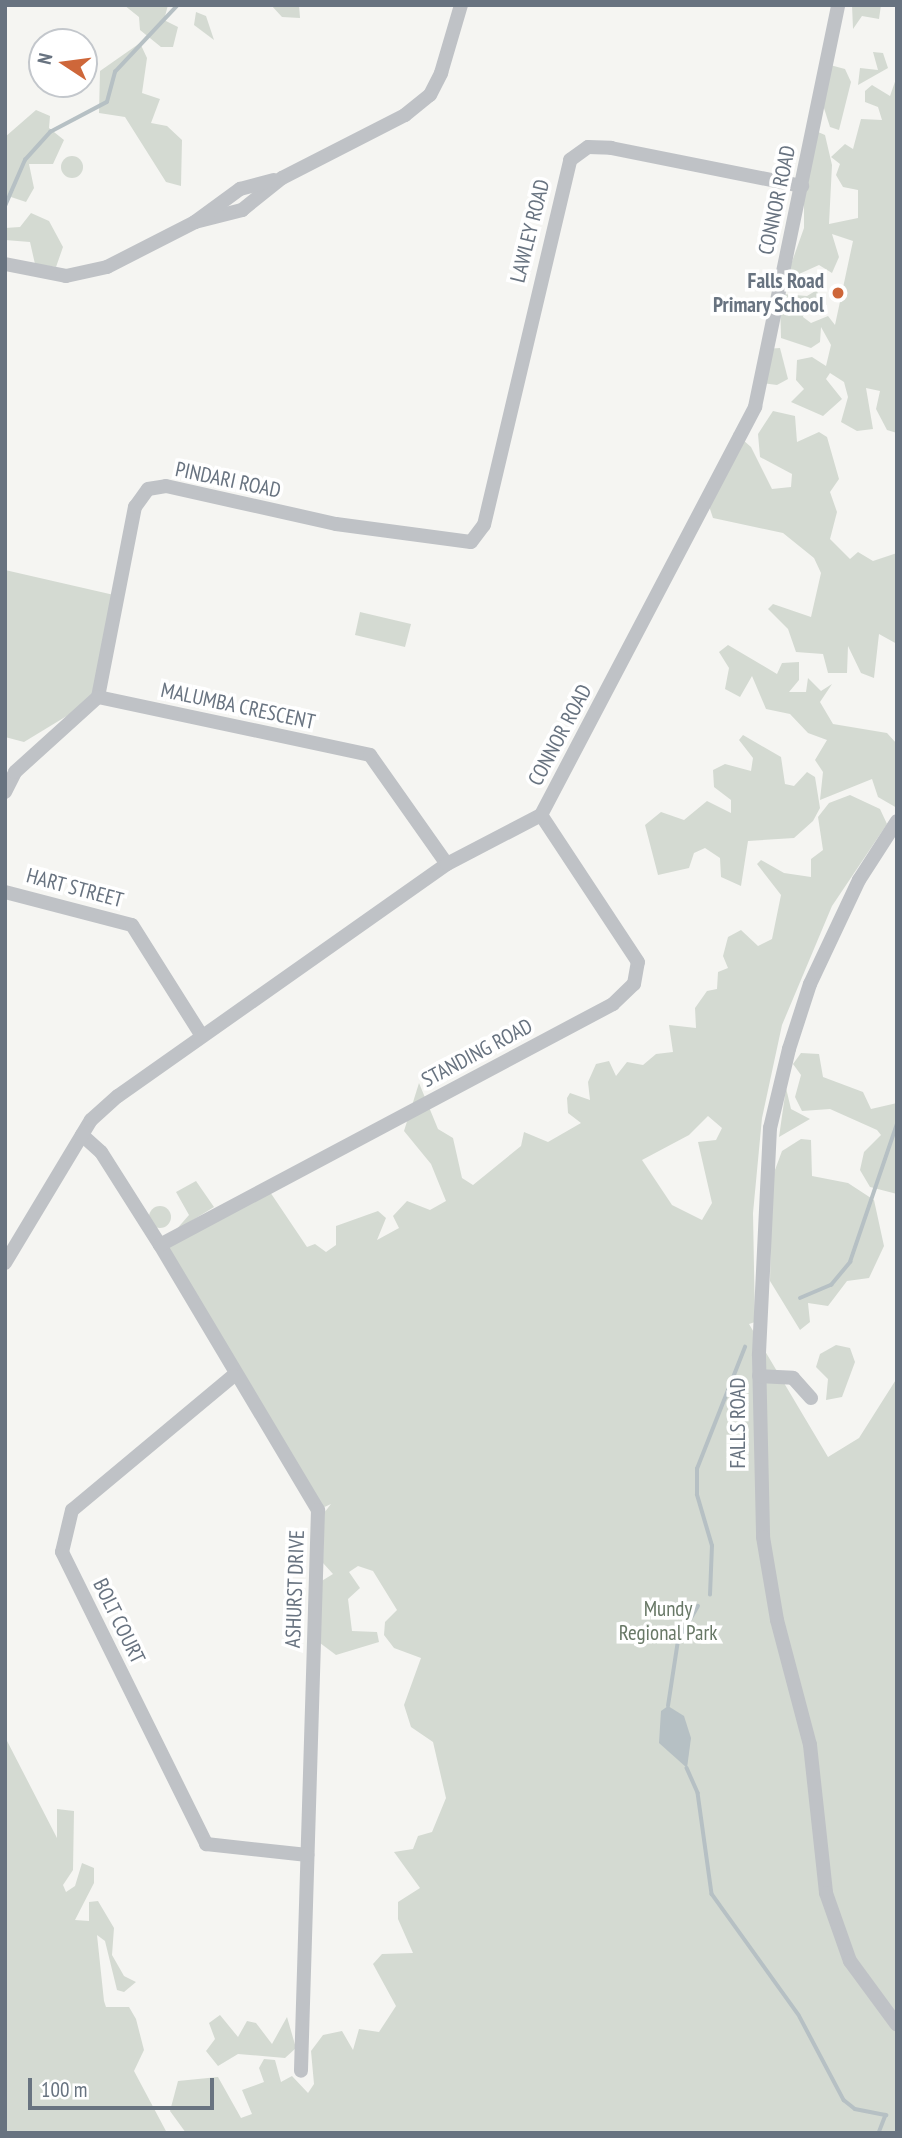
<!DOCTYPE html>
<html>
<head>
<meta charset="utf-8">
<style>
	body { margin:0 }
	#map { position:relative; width:902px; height:2138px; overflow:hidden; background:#f5f5f2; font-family:"PT Sans Narrow",sans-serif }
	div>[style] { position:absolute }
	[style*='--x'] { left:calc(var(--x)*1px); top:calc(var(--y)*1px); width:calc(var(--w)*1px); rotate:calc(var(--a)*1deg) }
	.green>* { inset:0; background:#d4dad2 }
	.round { border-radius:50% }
	.water>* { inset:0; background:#b6c0c4 }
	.stream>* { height:3.5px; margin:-1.75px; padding:0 1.75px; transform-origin:1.75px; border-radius:1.75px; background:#b6c0c4 }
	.minor>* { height:14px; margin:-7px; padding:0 7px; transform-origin:7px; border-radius:7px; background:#bfc2c6 }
	.dots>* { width:19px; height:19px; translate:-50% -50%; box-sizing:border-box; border:4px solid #fff; border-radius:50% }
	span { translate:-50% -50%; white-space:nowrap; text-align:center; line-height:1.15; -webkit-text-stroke:7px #fff; paint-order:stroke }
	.street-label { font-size:21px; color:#687380 }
	.poi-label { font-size:21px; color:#687380; font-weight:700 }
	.right { translate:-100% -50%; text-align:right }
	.park-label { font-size:21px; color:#687866 }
	.frame { position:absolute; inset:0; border:7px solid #687380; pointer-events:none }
	.north { position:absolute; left:28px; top:28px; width:70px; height:70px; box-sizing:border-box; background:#fff; border:2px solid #c3c7cc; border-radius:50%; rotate:283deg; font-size:19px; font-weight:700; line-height:28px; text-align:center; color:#687380 }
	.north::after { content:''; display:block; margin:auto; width:24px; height:32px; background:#ce673a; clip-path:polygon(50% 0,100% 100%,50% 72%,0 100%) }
	.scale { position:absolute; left:28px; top:2078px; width:186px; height:32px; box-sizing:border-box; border:4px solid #687380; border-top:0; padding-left:9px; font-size:21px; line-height:24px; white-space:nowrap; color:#687380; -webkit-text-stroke:5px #fff; paint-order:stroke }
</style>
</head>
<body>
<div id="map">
	<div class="green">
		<i style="clip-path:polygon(124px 5px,168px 5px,164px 20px,178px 27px,173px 47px,161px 47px,140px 30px,139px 17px)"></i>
		<i style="clip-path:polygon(271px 5px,299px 5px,300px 18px,282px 17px)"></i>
		<i style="clip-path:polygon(852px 5px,881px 5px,879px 19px,862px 16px,853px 29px)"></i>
		<i style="clip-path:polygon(196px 12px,206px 16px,214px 40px,194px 25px)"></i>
		<i style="clip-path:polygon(140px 43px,147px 58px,142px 93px,160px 99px,151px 123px,167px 126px,182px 140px,181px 186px,166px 182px,125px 117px,99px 113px,100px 71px)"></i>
		<i style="clip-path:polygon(873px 52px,883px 53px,888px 68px,858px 85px,860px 68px,878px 70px)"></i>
		<i style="clip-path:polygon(830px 65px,845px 69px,851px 82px,839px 130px,830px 127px,823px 105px)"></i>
		<i style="clip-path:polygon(897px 76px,897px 433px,887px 430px,876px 409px,880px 391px,866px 388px,873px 429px,857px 431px,841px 422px,848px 397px,844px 382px,830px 373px,826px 379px,842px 399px,823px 416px,791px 402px,804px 389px,796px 380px,797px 360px,812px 357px,826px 366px,831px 345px,821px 327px,820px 342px,811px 348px,781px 338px,780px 300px,782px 294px,807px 296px,817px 290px,820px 304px,805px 307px,803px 317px,811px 323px,828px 316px,835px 325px,853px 241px,832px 234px,839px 257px,832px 273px,819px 265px,799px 274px,789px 270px,804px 228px,804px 189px,818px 132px,825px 135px,832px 165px,829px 224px,858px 218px,858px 190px,843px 187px,836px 175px,840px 164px,831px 157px,845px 144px,853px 149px,861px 119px,882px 120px,878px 107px,865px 102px,865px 91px,872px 85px,890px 96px)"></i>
		<i style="clip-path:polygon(36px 110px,50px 116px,49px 128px,64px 140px,53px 164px,29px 164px,34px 188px,26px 202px,5px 195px,5px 137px)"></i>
		<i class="round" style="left:61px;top:156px;width:22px;height:22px"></i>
		<i style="clip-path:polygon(31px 213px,49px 221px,63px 247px,56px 267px,35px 264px,30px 242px,5px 240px,5px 228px,20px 227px)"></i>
		<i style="clip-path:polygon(780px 348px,788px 379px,777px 385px,755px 382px,765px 349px)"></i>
		<i style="clip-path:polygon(773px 411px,795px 416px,797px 442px,819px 432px,827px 437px,839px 479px,830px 492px,837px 512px,830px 539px,850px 559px,858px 552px,873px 561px,897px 553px,897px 644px,879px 634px,874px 678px,861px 673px,848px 646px,847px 673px,828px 673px,823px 654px,796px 652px,788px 629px,768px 609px,773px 604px,811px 617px,821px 573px,814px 558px,783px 533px,713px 518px,709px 506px,734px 432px,751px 447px,772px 489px,791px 487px,792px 474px,760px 457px,758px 434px)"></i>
		<i style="clip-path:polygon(5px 570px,114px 595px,98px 697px,24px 742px,5px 737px)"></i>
		<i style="clip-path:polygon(360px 612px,411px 624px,405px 647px,355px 635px)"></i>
		<i style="clip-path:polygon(728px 645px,777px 674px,782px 663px,799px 662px,799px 680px,789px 692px,806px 692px,808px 678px,821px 691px,832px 684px,820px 702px,833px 724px,887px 733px,897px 744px,897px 808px,878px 797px,872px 779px,820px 800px,823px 772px,815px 760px,827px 740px,808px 733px,790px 714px,766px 709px,752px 676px,740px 697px,725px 689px,729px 668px,719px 652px)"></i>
		<i style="clip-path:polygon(743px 735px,781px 757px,785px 784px,794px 786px,807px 772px,815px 777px,820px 808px,813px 821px,794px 838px,748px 841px,741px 886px,721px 877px,720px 858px,705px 848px,694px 853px,689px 868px,658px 875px,645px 825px,661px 812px,684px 820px,707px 801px,731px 813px,731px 800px,714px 787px,713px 770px,725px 764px,751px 771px,753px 758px,739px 740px)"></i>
		<i style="clip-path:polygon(evenodd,850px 795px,880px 809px,887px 824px,832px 906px,782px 1025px,762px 1118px,753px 1213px,755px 1322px,749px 1324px,828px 1457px,859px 1438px,897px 1378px,897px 2133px,186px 2133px,170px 2111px,178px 2081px,218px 2077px,241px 2118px,252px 2114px,242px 2090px,264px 2082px,259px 2068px,264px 2059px,275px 2060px,281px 2082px,292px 2076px,308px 2093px,314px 2084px,311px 2051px,323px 2035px,342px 2031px,353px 2050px,359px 2029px,379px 2032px,396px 2006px,373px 1964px,382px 1954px,413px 1953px,398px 1919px,398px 1902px,420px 1888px,394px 1852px,413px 1849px,418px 1836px,432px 1832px,446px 1798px,433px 1742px,411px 1727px,404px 1705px,421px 1658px,394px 1648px,384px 1635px,385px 1622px,397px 1610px,373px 1571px,358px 1566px,349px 1572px,360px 1588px,348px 1599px,352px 1631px,377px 1632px,379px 1642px,336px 1655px,320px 1643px,320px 1582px,333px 1574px,323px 1563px,324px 1513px,331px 1504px,318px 1510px,160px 1246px,268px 1189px,307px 1247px,315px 1244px,326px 1252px,336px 1245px,336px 1226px,378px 1211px,386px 1218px,377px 1240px,399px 1228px,393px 1216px,407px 1201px,430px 1210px,446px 1201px,431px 1164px,404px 1131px,419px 1083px,438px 1129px,453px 1138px,462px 1178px,473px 1185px,521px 1146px,524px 1132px,548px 1142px,581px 1123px,568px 1113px,567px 1098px,570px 1093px,590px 1100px,588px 1082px,596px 1064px,609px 1061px,616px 1076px,627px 1062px,643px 1065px,656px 1054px,673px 1052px,669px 1025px,696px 1028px,695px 1008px,707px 991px,717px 989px,718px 972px,728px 968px,723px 956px,728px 937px,741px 930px,758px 946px,772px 939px,781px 895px,757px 864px,761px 860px,784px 873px,811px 877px,811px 859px,823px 850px,818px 817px,829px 803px,850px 795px,708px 1116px,722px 1128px,716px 1140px,698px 1142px,712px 1203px,702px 1220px,672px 1205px,642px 1160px,689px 1135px,708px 1116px)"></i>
		<i style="clip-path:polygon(801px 1053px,819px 1054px,823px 1077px,863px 1092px,871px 1109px,897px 1103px,897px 1194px,870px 1187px,860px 1170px,864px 1152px,881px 1135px,877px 1130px,830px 1109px,802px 1111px,795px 1097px,801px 1075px,793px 1064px)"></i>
		<i style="clip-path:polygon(786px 1088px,791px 1109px,810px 1119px,779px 1137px)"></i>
		<i style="clip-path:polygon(811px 1140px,812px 1176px,848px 1183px,874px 1200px,884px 1246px,869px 1278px,847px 1281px,828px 1306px,808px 1303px,810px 1322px,800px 1330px,770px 1281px,772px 1178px,782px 1151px,801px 1139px)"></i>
		<i style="clip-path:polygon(196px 1181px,214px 1207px,175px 1231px,189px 1215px,176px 1192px)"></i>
		<i class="round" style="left:149px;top:1206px;width:22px;height:22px"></i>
		<i style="clip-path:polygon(836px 1345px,850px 1348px,855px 1362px,842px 1397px,826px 1400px,828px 1379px,816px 1367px,820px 1354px)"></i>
		<i style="clip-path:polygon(5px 1737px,57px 1838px,57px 1809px,74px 1811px,73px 1870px,63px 1885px,66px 1892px,75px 1886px,82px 1863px,94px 1868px,94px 1883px,75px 1920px,89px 1921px,89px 1902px,98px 1901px,114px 1928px,112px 1955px,124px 1976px,136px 1982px,124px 1992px,117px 1990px,105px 1941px,97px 1935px,104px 2001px,106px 2007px,129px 2007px,136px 2019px,144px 2050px,134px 2071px,167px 2133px,5px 2133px)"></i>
		<i style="clip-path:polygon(220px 2015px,238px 2037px,247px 2021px,256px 2023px,272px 2044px,287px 2017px,296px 2048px,285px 2058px,238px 2054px,218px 2066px,206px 2051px,215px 2039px,209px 2023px)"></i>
	</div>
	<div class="water">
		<i style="clip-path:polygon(668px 1706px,684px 1716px,691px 1738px,687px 1768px,659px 1743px,661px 1711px)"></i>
	</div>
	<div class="stream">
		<i style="--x:5;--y:206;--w:50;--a:-66.5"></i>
		<i style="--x:25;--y:160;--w:38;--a:-48"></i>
		<i style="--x:50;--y:132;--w:64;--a:-27.8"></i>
		<i style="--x:107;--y:102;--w:31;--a:-75"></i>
		<i style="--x:115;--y:72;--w:92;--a:-46.8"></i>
		<i style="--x:800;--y:1298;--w:34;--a:-23"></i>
		<i style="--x:831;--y:1285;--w:30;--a:-50"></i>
		<i style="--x:850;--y:1262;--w:146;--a:-71.2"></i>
		<i style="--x:710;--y:1595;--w:49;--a:-87.7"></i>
		<i style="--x:712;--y:1546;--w:53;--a:-106.4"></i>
		<i style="--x:697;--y:1495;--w:26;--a:-90"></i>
		<i style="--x:697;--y:1469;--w:131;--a:-68.5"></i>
		<i style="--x:668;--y:1706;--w:66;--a:-81.3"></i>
		<i style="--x:678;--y:1641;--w:40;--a:-60.3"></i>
		<i style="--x:687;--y:1768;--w:27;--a:66"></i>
		<i style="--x:698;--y:1793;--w:102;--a:82.1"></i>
		<i style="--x:712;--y:1894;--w:149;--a:54.3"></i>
		<i style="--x:800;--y:2017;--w:94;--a:62.1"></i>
		<i style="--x:844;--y:2100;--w:14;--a:39"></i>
		<i style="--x:855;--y:2109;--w:32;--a:11"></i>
		<i style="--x:886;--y:2115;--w:19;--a:111"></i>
	</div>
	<div class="minor">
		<i style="--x:195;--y:222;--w:49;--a:-14.3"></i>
		<i style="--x:242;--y:210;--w:51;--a:-38.7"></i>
		<i style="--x:282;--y:178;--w:138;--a:-27.1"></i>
		<i style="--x:405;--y:115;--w:32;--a:-39"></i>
		<i style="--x:430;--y:95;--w:25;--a:-63"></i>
		<i style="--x:441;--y:73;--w:71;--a:-73.6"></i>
		<i style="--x:5;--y:264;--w:62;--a:11.1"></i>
		<i style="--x:66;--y:276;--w:42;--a:-12.4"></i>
		<i style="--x:107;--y:267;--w:99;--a:-27.1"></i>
		<i style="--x:195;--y:222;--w:56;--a:-36.3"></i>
		<i style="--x:240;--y:189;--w:35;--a:-15"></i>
		<i style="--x:98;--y:697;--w:194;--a:-79"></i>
		<i style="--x:135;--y:507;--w:22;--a:-54"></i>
		<i style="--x:148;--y:489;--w:18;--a:-9"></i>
		<i style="--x:166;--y:486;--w:174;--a:12.6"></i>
		<i style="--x:336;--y:524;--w:136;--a:7.6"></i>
		<i style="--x:471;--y:542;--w:21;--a:-53"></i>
		<i style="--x:484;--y:525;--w:375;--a:-76.7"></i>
		<i style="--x:570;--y:160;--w:22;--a:-36"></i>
		<i style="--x:588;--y:147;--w:23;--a:2"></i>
		<i style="--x:611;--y:148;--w:195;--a:11.3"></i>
		<i style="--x:5;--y:792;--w:22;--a:-63"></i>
		<i style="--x:15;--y:772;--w:112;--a:-42.1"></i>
		<i style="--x:98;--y:697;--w:278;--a:12"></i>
		<i style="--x:370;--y:755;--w:133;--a:54.8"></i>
		<i style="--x:897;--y:821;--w:70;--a:122.8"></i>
		<i style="--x:859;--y:880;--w:115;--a:115.2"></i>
		<i style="--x:810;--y:984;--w:68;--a:107.9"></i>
		<i style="--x:789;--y:1049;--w:81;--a:103.5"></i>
		<i style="--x:770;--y:1128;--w:228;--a:92.8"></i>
		<i style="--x:759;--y:1356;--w:181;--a:88.7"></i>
		<i style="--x:763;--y:1537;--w:84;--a:80.4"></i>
		<i style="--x:777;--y:1620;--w:129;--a:75.2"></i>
		<i style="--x:810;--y:1745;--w:149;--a:83.8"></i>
		<i style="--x:826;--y:1893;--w:72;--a:70.6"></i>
		<i style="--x:850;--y:1961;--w:79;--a:53.7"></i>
		<i style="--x:5;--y:892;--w:131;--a:14.6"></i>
		<i style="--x:132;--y:925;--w:128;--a:57.8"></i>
		<i style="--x:82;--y:1135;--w:25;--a:42"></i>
		<i style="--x:101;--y:1152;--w:110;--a:57.6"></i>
		<i style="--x:160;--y:1245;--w:309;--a:59.2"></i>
		<i style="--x:318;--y:1510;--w:561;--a:91.74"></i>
		<i style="--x:160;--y:1245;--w:513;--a:-28.01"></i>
		<i style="--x:613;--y:1004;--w:29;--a:-44"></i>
		<i style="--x:634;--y:984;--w:22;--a:-80"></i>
		<i style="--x:638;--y:962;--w:176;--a:-123.4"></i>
		<i style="--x:5;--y:1263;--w:167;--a:-59"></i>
		<i style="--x:91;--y:1120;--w:36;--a:-42"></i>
		<i style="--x:118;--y:1096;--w:403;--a:-35.2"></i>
		<i style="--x:447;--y:864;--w:106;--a:-27.5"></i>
		<i style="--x:541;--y:815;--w:461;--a:-62.3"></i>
		<i style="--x:755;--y:407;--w:410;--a:-78.3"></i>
		<i style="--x:233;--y:1376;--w:209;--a:140.2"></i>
		<i style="--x:72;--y:1510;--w:43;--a:103.4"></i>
		<i style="--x:62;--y:1552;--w:326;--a:63.7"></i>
		<i style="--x:206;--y:1844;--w:102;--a:6.2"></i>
		<i style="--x:759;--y:1376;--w:34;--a:3"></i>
		<i style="--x:793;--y:1378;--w:27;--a:48"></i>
	</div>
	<div class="dots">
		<i style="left:838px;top:293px;background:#ce673a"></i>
	</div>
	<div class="street-label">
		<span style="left:777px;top:200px;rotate:-78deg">CONNOR ROAD</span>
		<span style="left:530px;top:231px;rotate:-76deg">LAWLEY ROAD</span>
		<span style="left:228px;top:480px;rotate:12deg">PINDARI ROAD</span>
		<span style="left:238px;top:706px;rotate:12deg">MALUMBA CRESCENT</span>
		<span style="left:560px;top:735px;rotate:-62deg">CONNOR ROAD</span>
		<span style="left:75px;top:888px;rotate:15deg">HART STREET</span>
		<span style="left:477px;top:1053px;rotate:-28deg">STANDING ROAD</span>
		<span style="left:738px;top:1423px;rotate:-90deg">FALLS ROAD</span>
		<span style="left:295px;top:1589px;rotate:-88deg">ASHURST DRIVE</span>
		<span style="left:119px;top:1621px;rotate:64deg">BOLT COURT</span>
	</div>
	<div class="poi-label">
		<span class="right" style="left:824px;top:293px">Falls Road<br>Primary School</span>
	</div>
	<div class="park-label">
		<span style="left:668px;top:1621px">Mundy<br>Regional Park</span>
	</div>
	<div class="frame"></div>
	<div class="north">N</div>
	<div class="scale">100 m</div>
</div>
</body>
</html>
